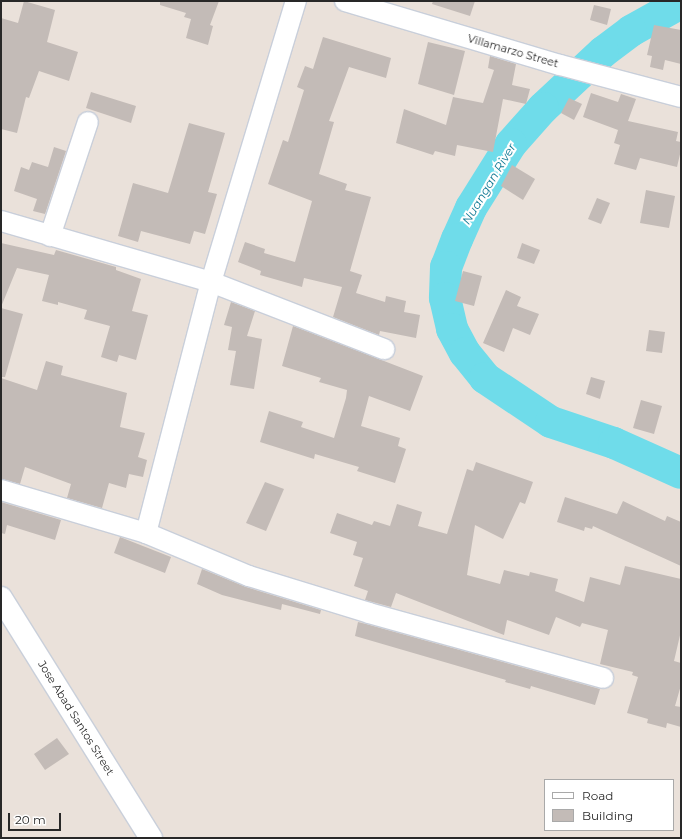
<!DOCTYPE html>
<html>
<head>
<meta charset="utf-8">
<style>
	body { margin:0 }
	#map { position:relative; width:682px; height:839px; overflow:hidden; background:#eae1da; font-family:Montserrat,sans-serif }
	div>[style] { position:absolute }
	[style*='--x'] { left:calc(var(--x)*1px); top:calc(var(--y)*1px); width:calc(var(--w)*1px); rotate:calc(var(--a)*1deg) }
	.river>* { height:32px; margin:-16px; padding:0 16px; transform-origin:16px; border-radius:16px; background:#6fdcea }
	.building>* { inset:0; background:#c3bbb7 }
	.roads { filter:drop-shadow(1px 0 #c9cfda) drop-shadow(-1px 0 #c9cfda) drop-shadow(0 1px #c9cfda) drop-shadow(0 -1px #c9cfda) }
	.street>* { height:20px; margin:-10px; padding:0 10px; transform-origin:10px; border-radius:10px; background:#fff }
	.secondary>* { height:22px; margin:-11px; padding:0 11px; transform-origin:11px; border-radius:11px; background:#fff }
	span { translate:-50% -50%; white-space:nowrap; text-align:center; line-height:1.15; -webkit-text-stroke:4px #fff; paint-order:stroke }
	.street-label { font-size:11px; color:#282828 }
	.water-label { font-size:12px; color:#117a94; font-style:italic }
	.frame { position:absolute; inset:0; border:2px solid #282828; pointer-events:none }
	.legend { position:absolute; left:544px; top:779px; width:130px; height:52px; box-sizing:border-box; background:#fff; border:1px solid #a9a9a9; margin:0; padding:5px 7px; list-style:none; font-size:12px; color:#282828 }
	.legend li { display:flex; align-items:center; gap:8px; height:20px }
	.legend b { width:20px; border:1px solid #a9a9a9 }
	.scale { position:absolute; left:8px; top:813px; width:53px; height:18px; box-sizing:border-box; border:2px solid #282828; border-top:0; padding-left:5px; font-size:12px; line-height:14px; white-space:nowrap; color:#282828; -webkit-text-stroke:3px #fff; paint-order:stroke }
</style>
</head>
<body>
<div id="map">
	<div class="river">
		<i style="--x:681;--y:3;--w:57;--a:150.8"></i>
		<i style="--x:631;--y:31;--w:35;--a:143"></i>
		<i style="--x:603;--y:52;--w:82;--a:137"></i>
		<i style="--x:543;--y:108;--w:48;--a:131.6"></i>
		<i style="--x:511;--y:144;--w:75;--a:122"></i>
		<i style="--x:471;--y:208;--w:34;--a:114"></i>
		<i style="--x:457;--y:239;--w:30;--a:111"></i>
		<i style="--x:446;--y:267;--w:31;--a:92"></i>
		<i style="--x:445;--y:298;--w:32;--a:77"></i>
		<i style="--x:452;--y:329;--w:27;--a:62"></i>
		<i style="--x:465;--y:353;--w:32;--a:51"></i>
		<i style="--x:485;--y:378;--w:79;--a:33.7"></i>
		<i style="--x:551;--y:422;--w:66;--a:18.4"></i>
		<i style="--x:614;--y:443;--w:73;--a:24.1"></i>
	</div>
	<div class="building">
		<i style="clip-path:polygon(24px 1px,55px 10px,47px 42px,78px 52px,69px 81px,39px 71px,29px 98px,26px 97px,17px 133px,1px 129px,1px 18px,18px 23px)"></i>
		<i style="clip-path:polygon(160px 1px,219px 1px,210px 25px,213px 26px,208px 45px,186px 38px,191px 19px,184px 17px,186px 13px,160px 5px)"></i>
		<i style="clip-path:polygon(433px 1px,475px 1px,470px 16px,432px 4px)"></i>
		<i style="clip-path:polygon(594px 5px,611px 9px,607px 25px,590px 20px)"></i>
		<i style="clip-path:polygon(654px 25px,681px 30px,681px 64px,665px 60px,663px 70px,650px 67px,652px 56px,647px 55px)"></i>
		<i style="clip-path:polygon(323px 37px,391px 58px,386px 78px,349px 67px,329px 121px,334px 122px,319px 174px,347px 184px,345px 190px,371px 197px,350px 271px,362px 275px,356px 293px,385px 302px,386px 296px,406px 301px,404px 312px,420px 315px,416px 338px,380px 331px,379px 335px,333px 317px,342px 287px,304px 278px,302px 287px,260px 275px,261px 271px,238px 262px,245px 242px,265px 249px,264px 253px,295px 262px,312px 201px,268px 184px,283px 140px,288px 142px,304px 90px,297px 87px,305px 66px,313px 69px)"></i>
		<i style="clip-path:polygon(428px 42px,465px 51px,454px 95px,418px 84px)"></i>
		<i style="clip-path:polygon(490px 56px,516px 64px,512px 85px,530px 89px,526px 104px,503px 99px,493px 152px,457px 145px,455px 156px,435px 151px,433px 155px,396px 143px,404px 109px,446px 125px,453px 97px,483px 103px,494px 70px,488px 68px)"></i>
		<i style="clip-path:polygon(91px 92px,136px 106px,131px 123px,86px 108px)"></i>
		<i style="clip-path:polygon(591px 93px,618px 102px,621px 94px,636px 99px,628px 121px,678px 132px,676px 141px,681px 142px,681px 150px,677px 167px,640px 158px,636px 170px,614px 164px,620px 145px,614px 143px,618px 130px,583px 117px)"></i>
		<i style="clip-path:polygon(569px 98px,582px 104px,574px 120px,561px 113px)"></i>
		<i style="clip-path:polygon(189px 123px,225px 133px,208px 192px,217px 194px,205px 234px,194px 231px,190px 244px,141px 231px,138px 242px,118px 236px,133px 183px,168px 193px)"></i>
		<i style="clip-path:polygon(54px 147px,66px 151px,45px 214px,33px 211px,37px 199px,14px 191px,21px 167px,29px 170px,32px 162px,48px 167px)"></i>
		<i style="clip-path:polygon(512px 165px,535px 179px,523px 200px,501px 186px)"></i>
		<i style="clip-path:polygon(646px 190px,675px 196px,669px 228px,640px 223px)"></i>
		<i style="clip-path:polygon(597px 198px,610px 203px,601px 224px,588px 219px)"></i>
		<i style="clip-path:polygon(1px 243px,54px 255px,56px 250px,116px 267px,116px 270px,141px 279px,132px 311px,148px 315px,136px 360px,119px 355px,117px 362px,101px 357px,110px 326px,84px 319px,87px 310px,58px 302px,58px 305px,42px 301px,49px 275px,17px 268px,1px 307px)"></i>
		<i style="clip-path:polygon(522px 243px,540px 250px,534px 264px,517px 258px)"></i>
		<i style="clip-path:polygon(463px 271px,482px 276px,474px 306px,455px 301px)"></i>
		<i style="clip-path:polygon(506px 290px,521px 297px,517px 306px,539px 314px,530px 335px,513px 328px,504px 352px,483px 343px)"></i>
		<i style="clip-path:polygon(231px 302px,255px 311px,247px 336px,262px 339px,254px 389px,230px 385px,236px 351px,228px 350px,232px 327px,224px 325px)"></i>
		<i style="clip-path:polygon(1px 308px,23px 314px,5px 377px,1px 377px)"></i>
		<i style="clip-path:polygon(293px 326px,423px 376px,410px 411px,369px 396px,361px 426px,400px 438px,398px 446px,406px 449px,395px 483px,357px 471px,359px 467px,315px 454px,314px 459px,260px 442px,269px 411px,303px 422px,301px 427px,334px 438px,346px 398px,347px 390px,319px 382px,321px 378px,282px 366px)"></i>
		<i style="clip-path:polygon(649px 330px,665px 332px,662px 353px,646px 351px)"></i>
		<i style="clip-path:polygon(46px 361px,63px 366px,61px 375px,127px 393px,120px 427px,145px 433px,138px 457px,147px 460px,143px 477px,129px 474px,126px 488px,109px 483px,102px 508px,67px 498px,71px 484px,25px 467px,20px 484px,1px 479px,1px 378px,37px 390px)"></i>
		<i style="clip-path:polygon(591px 377px,605px 381px,600px 399px,586px 394px)"></i>
		<i style="clip-path:polygon(641px 400px,662px 406px,654px 434px,633px 428px)"></i>
		<i style="clip-path:polygon(476px 462px,533px 482px,525px 504px,520px 502px,503px 539px,475px 525px,467px 575px,500px 584px,504px 570px,529px 576px,530px 572px,558px 579px,555px 591px,584px 602px,590px 577px,620px 585px,625px 566px,681px 579px,681px 631px,674px 661px,681px 663px,681px 685px,675px 706px,681px 707px,681px 727px,667px 723px,666px 728px,647px 723px,648px 719px,627px 713px,638px 677px,632px 675px,633px 672px,600px 664px,608px 630px,582px 623px,580px 627px,556px 617px,549px 635px,507px 620px,504px 635px,396px 593px,391px 607px,365px 600px,368px 591px,354px 586px,363px 558px,353px 555px,357px 542px,330px 533px,337px 513px,372px 525px,374px 521px,390px 526px,397px 504px,422px 512px,418px 526px,447px 534px,467px 469px,473px 471px)"></i>
		<i style="clip-path:polygon(265px 482px,284px 489px,266px 531px,246px 523px)"></i>
		<i style="clip-path:polygon(565px 497px,617px 514px,623px 501px,665px 521px,667px 516px,681px 522px,681px 566px,593px 526px,592px 529px,585px 527px,584px 531px,557px 522px)"></i>
		<i style="clip-path:polygon(1px 502px,61px 520px,55px 540px,7px 525px,5px 534px,1px 533px)"></i>
		<i style="clip-path:polygon(120px 537px,171px 557px,165px 573px,114px 553px)"></i>
		<i style="clip-path:polygon(202px 569px,246px 587px,321px 610px,320px 614px,282px 604px,281px 610px,222px 595px,197px 584px)"></i>
		<i style="clip-path:polygon(358px 622px,366px 624px,600px 689px,595px 705px,531px 686px,530px 689px,505px 682px,506px 680px,355px 636px)"></i>
		<i style="clip-path:polygon(57px 738px,69px 754px,45px 770px,34px 754px)"></i>
	</div>
	<div class="roads">
		<div class="street">
			<i style="--x:345;--y:1;--w:224;--a:16.6"></i>
			<i style="--x:560;--y:65;--w:125;--a:14.8"></i>
			<i style="--x:1;--y:221;--w:219;--a:16.2"></i>
			<i style="--x:211;--y:282;--w:186;--a:21.2"></i>
			<i style="--x:50;--y:236;--w:120;--a:-71.6"></i>
			<i style="--x:1;--y:490;--w:151;--a:16.5"></i>
			<i style="--x:146;--y:533;--w:112;--a:22.7"></i>
			<i style="--x:249;--y:576;--w:126;--a:17.1"></i>
			<i style="--x:369;--y:613;--w:243;--a:15.5"></i>
			<i style="--x:146;--y:533;--w:259;--a:-75.5"></i>
			<i style="--x:211;--y:282;--w:294;--a:-73.2"></i>
		</div>
		<div class="secondary">
			<i style="--x:1;--y:598;--w:283;--a:58"></i>
		</div>
	</div>
	<div class="street-label">
		<span style="left:513px;top:51px;rotate:16deg">Villamarzo Street</span>
		<span style="left:76px;top:718px;rotate:58deg">Jose Abad Santos Street</span>
	</div>
	<div class="water-label">
		<span style="left:489px;top:184px;rotate:-59deg">Nuangan River</span>
	</div>
	<div class="frame"></div>
	<ul class="legend">
	<li><b style="height:5px;background:#fff"></b>Road</li>
	<li><b style="height:11px;background:#c3bbb7"></b>Building</li>
	</ul>
	<div class="scale">20 m</div>
</div>
</body>
</html>
